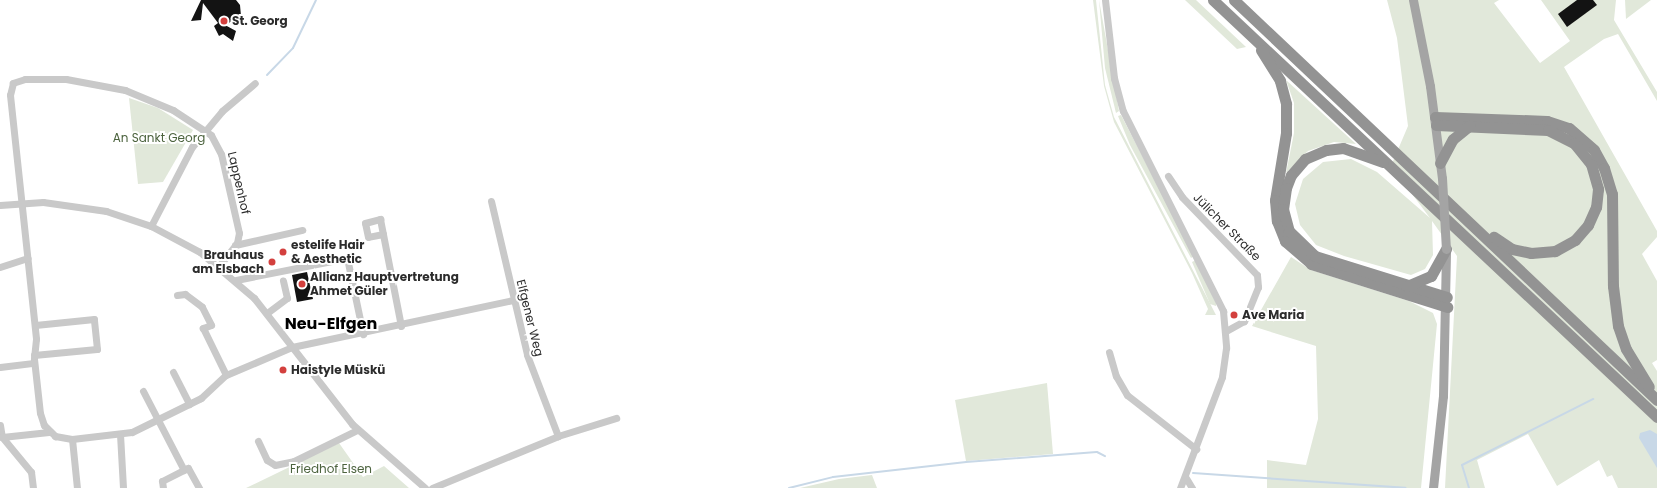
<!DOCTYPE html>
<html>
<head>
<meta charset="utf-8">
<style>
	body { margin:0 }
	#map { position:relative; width:1657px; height:488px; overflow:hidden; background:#fff; font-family:Poppins,sans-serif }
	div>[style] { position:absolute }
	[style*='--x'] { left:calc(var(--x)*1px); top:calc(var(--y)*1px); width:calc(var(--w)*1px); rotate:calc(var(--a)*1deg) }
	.green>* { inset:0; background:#e1e8da }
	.water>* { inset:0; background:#c8d8e7 }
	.stream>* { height:2px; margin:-1px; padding:0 1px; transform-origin:1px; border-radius:1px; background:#c8d8e7 }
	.building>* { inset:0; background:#131313 }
	.minor>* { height:7px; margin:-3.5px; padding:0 3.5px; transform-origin:3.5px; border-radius:3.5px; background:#c9c9c9 }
	.major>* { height:9px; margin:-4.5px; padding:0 4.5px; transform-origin:4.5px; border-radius:4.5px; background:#a4a4a4 }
	.highway>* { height:11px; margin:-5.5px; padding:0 5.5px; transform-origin:5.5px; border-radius:5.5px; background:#939393 }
	.major-bridge>* { height:9px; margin:-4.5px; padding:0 4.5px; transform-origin:4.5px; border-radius:4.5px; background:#a4a4a4 }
	.dots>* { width:11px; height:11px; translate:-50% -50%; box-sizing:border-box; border:2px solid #fff; border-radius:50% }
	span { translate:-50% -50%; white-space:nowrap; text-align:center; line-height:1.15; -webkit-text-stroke:4px #fff; paint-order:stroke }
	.poi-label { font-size:12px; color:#2c2c2c; font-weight:700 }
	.left { translate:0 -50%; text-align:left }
	.right { translate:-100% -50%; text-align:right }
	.park-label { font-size:12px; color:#4c633e }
	.street-label { font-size:12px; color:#2c2c2c }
	.district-label { font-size:16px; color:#000; font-weight:700 }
</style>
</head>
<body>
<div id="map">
	<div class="green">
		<i style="clip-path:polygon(1093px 0,1096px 0,1105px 85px,1114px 117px,1216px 315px,1205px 315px,1208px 309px,1192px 273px,1114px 122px,1104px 86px)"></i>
		<i style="clip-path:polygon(1099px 0,1119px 111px,1116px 113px,1105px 68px)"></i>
		<i style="clip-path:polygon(1185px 0,1196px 0,1246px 47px,1237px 49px)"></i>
		<i style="clip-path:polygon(1387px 0,1499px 0,1494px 3px,1540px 63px,1570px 41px,1541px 0,1616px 0,1614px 20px,1657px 92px,1657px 101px,1618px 34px,1604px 39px,1564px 67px,1657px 231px,1657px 237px,1642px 254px,1657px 281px,1657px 360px,1652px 363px,1657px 371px,1657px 488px,1618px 488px,1612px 475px,1607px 477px,1599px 460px,1557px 486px,1528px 434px,1477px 460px,1485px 488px,1445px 488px,1457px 256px,1432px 221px,1433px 255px,1425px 269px,1411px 275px,1344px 256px,1316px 245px,1300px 225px,1295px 204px,1303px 179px,1323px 162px,1351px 159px,1377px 172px,1430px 218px,1391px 166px,1408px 126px,1397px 38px)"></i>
		<i style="clip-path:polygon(1625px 0,1651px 0,1626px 19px)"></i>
		<i style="clip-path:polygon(1286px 80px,1356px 144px,1334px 142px,1308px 151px,1286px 173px,1294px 133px,1294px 103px)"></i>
		<i style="clip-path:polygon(129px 98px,158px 108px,193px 130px,163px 182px,138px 184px)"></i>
		<i style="clip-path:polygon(1121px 115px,1194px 256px,1191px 258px,1130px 145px,1118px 116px)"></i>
		<i style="clip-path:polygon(1291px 257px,1311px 270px,1409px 301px,1433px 313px,1437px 324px,1421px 488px,1267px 488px,1267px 460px,1306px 465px,1318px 419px,1316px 346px,1252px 326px)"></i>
		<i style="clip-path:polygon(1196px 260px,1216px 303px,1216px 306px,1210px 304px,1192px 262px)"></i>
		<i style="clip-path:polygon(1047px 383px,1053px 454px,966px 461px,955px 400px)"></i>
		<i style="clip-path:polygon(339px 443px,363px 477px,384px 466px,409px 488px,246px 488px)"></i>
		<i style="clip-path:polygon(872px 475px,877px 488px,800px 488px,839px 479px)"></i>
	</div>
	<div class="water">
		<i style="clip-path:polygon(1650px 430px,1657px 434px,1657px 468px,1639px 438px,1640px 433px)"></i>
	</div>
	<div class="stream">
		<i style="--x:267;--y:75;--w:37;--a:-46"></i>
		<i style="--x:293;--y:48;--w:53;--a:-64.4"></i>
		<i style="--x:1193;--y:473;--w:213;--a:4"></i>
		<i style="--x:789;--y:488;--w:45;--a:-14"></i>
		<i style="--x:833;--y:477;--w:134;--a:-6.4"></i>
		<i style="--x:966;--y:462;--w:131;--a:-4.4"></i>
		<i style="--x:1097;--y:452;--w:9;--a:27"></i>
		<i style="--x:1469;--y:488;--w:24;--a:-107"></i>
		<i style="--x:1462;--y:465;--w:147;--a:-26.7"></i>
	</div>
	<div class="building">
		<i style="clip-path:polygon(201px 0,236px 0,240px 5px,241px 16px,225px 25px,236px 31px,233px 41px,223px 34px,219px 36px,214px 26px,218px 23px,203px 3px,201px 20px,191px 21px)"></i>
		<i style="clip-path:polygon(1577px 0,1593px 0,1597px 5px,1567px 27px,1558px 14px)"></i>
		<i style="clip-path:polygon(307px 272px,313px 299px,297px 302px,292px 275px)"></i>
	</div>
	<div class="minor">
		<i style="--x:1105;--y:0;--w:79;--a:83.4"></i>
		<i style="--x:1114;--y:78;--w:34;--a:75"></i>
		<i style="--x:1123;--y:111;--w:224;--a:63.4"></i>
		<i style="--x:1223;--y:311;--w:37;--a:85"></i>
		<i style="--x:1226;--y:348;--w:29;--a:98"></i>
		<i style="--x:1222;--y:377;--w:119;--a:110.7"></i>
		<i style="--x:1168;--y:176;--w:25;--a:56"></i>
		<i style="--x:1182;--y:197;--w:108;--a:46.1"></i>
		<i style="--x:1257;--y:275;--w:12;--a:85"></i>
		<i style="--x:1258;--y:287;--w:37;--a:112"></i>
		<i style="--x:1244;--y:321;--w:21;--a:151"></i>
		<i style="--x:491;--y:201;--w:158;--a:76.8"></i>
		<i style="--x:527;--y:355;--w:87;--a:69.1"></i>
		<i style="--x:0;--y:205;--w:43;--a:-4"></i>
		<i style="--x:43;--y:202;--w:64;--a:8.1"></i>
		<i style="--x:106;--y:211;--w:47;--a:18.4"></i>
		<i style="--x:151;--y:226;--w:55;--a:28"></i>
		<i style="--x:200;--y:252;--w:71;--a:40.4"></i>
		<i style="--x:254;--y:298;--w:160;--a:52.1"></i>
		<i style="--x:352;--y:424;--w:97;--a:41.2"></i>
		<i style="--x:151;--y:226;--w:89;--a:-62.6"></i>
		<i style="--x:192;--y:147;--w:47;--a:-50.2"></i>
		<i style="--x:222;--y:111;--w:43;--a:-40.3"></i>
		<i style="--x:383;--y:234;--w:15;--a:169"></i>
		<i style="--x:368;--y:237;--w:14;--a:-102"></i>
		<i style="--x:365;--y:223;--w:16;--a:-15"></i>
		<i style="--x:380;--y:219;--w:109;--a:78.9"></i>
		<i style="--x:235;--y:245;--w:69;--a:-12.6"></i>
		<i style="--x:219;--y:266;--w:29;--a:-52"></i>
		<i style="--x:237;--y:243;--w:10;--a:-79"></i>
		<i style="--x:239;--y:233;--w:81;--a:-102.8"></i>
		<i style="--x:221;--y:154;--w:21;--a:-118"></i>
		<i style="--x:211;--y:135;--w:45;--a:-146.7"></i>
		<i style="--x:173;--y:110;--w:52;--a:-157.4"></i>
		<i style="--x:125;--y:90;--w:60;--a:-169.4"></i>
		<i style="--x:66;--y:79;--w:41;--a:180"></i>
		<i style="--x:25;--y:79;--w:13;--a:162"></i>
		<i style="--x:13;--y:83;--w:12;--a:104"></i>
		<i style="--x:10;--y:95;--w:245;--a:83.9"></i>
		<i style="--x:36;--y:339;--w:20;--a:96"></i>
		<i style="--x:34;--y:359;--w:54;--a:83.7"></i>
		<i style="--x:40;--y:413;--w:13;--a:72"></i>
		<i style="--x:44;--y:425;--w:16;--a:45"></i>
		<i style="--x:55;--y:436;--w:17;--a:10"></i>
		<i style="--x:72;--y:439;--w:60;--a:-6.7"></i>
		<i style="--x:132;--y:432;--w:77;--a:-26.2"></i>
		<i style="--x:201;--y:398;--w:34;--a:-43"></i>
		<i style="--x:226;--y:375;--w:72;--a:-23"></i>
		<i style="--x:292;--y:347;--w:227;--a:-12"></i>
		<i style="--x:0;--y:267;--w:29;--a:-18"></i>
		<i style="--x:236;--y:280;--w:113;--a:-11.2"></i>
		<i style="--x:347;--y:258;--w:78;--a:78.1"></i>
		<i style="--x:177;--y:295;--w:8;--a:-7"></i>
		<i style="--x:185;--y:294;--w:21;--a:37"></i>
		<i style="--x:202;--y:307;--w:20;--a:63"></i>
		<i style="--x:211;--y:325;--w:9;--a:159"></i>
		<i style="--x:203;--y:328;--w:52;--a:63.9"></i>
		<i style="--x:267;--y:313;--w:25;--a:-37"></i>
		<i style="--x:287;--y:298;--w:18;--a:-103"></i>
		<i style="--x:1109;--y:352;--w:25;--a:74"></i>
		<i style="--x:1116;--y:376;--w:22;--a:60"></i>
		<i style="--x:1127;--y:395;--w:88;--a:38"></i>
		<i style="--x:34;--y:355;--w:63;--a:-5.4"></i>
		<i style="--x:97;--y:349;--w:30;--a:-96"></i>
		<i style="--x:94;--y:319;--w:59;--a:174.2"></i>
		<i style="--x:0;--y:367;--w:34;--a:-7"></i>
		<i style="--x:173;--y:372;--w:36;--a:63"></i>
		<i style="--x:143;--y:391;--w:89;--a:62.6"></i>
		<i style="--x:0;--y:425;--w:12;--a:81"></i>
		<i style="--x:120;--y:434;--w:54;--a:86.8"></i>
		<i style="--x:72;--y:439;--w:49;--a:84.2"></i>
		<i style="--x:258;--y:441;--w:21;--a:65"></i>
		<i style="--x:267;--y:460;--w:9;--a:32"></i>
		<i style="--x:275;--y:465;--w:19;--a:-12"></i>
		<i style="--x:294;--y:461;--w:70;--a:-26.2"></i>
		<i style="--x:1186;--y:478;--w:12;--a:59"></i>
		<i style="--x:33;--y:488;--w:16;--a:-97"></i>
		<i style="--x:31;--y:472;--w:45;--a:-129.6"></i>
		<i style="--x:2;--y:437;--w:47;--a:-6.1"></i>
		<i style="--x:163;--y:488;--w:7;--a:-98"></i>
		<i style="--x:162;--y:481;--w:29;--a:-27"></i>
		<i style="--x:188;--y:468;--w:23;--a:61"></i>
		<i style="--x:432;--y:488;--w:136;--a:-22.4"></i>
		<i style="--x:558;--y:436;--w:61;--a:-17.2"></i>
	</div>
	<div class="major">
		<i style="--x:1413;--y:0;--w:88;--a:78.8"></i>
		<i style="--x:1430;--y:86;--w:93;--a:82.6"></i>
		<i style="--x:1433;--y:488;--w:93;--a:-83.8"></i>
		<i style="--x:1443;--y:396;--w:147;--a:-88.8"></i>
	</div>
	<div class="highway">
		<i style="--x:1213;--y:0;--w:609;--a:43.2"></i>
		<i style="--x:1234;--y:0;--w:582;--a:43.4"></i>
		<i style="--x:1261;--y:50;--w:36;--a:58"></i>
		<i style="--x:1280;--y:81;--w:24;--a:75"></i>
		<i style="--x:1286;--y:104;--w:29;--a:90"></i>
		<i style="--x:1286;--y:133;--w:68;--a:99.3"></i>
		<i style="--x:1275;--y:200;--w:21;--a:85"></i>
		<i style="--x:1277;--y:221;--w:22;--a:68"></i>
		<i style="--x:1285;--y:241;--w:35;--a:41"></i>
		<i style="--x:1311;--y:264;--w:143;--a:17.5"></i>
		<i style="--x:1435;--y:117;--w:112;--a:2"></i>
		<i style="--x:1547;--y:121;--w:23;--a:18"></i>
		<i style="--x:1569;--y:128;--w:33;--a:41"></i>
		<i style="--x:1594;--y:150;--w:21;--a:61"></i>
		<i style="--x:1604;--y:168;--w:27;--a:73"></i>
		<i style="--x:1612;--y:194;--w:92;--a:89.4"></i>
		<i style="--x:1613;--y:286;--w:40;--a:82.9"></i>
		<i style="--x:1618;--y:326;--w:24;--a:71"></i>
		<i style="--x:1626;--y:349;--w:44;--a:58.8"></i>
		<i style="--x:1436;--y:125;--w:112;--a:2.6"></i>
		<i style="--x:1548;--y:130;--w:29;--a:27"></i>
		<i style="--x:1574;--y:143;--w:27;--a:51"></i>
		<i style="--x:1591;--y:164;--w:26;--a:74"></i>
		<i style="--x:1598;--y:189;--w:18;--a:96"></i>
		<i style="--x:1596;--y:207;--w:20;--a:114"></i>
		<i style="--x:1588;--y:225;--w:20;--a:131"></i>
		<i style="--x:1575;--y:240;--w:23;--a:151"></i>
		<i style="--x:1555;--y:251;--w:24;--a:175"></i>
		<i style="--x:1531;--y:253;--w:19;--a:-168"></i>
		<i style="--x:1512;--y:249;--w:22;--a:-146"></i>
		<i style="--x:1383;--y:162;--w:42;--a:-160.7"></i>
		<i style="--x:1343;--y:148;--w:17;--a:173"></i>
		<i style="--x:1326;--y:150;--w:23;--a:157"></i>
		<i style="--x:1305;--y:159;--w:21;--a:131"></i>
		<i style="--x:1291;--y:175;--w:14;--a:111"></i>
		<i style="--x:1286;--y:188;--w:21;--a:98"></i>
		<i style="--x:1283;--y:209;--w:23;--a:75"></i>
		<i style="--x:1289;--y:231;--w:36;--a:44"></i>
		<i style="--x:1315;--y:256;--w:138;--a:17.3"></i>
		<i style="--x:1440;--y:163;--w:27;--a:-62"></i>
		<i style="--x:1453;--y:139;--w:21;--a:-39"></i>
		<i style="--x:1407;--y:286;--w:26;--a:-23"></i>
		<i style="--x:1431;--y:276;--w:31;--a:-61"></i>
	</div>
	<div class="major-bridge">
		<i style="--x:1442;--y:178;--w:71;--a:86.8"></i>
	</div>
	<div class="dots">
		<i style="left:224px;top:21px;background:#d3403e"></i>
		<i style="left:283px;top:252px;background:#d3403e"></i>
		<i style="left:272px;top:262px;background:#d3403e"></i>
		<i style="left:302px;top:284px;background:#d3403e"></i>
		<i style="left:1234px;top:315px;background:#d3403e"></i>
		<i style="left:283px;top:370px;background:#d3403e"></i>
	</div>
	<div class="poi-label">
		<span class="left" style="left:232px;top:21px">St. Georg</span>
		<span class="left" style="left:291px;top:252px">estelife Hair<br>&amp; Aesthetic</span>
		<span class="right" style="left:264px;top:262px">Brauhaus<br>am Elsbach</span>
		<span class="left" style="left:310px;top:284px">Allianz Hauptvertretung<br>Ahmet Güler</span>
		<span class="left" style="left:1242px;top:315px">Ave Maria</span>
		<span class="left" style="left:291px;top:370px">Haistyle Müskü</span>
	</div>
	<div class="park-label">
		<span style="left:159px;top:138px">An Sankt Georg</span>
		<span style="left:331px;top:469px">Friedhof Elsen</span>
	</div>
	<div class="street-label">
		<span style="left:239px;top:183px;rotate:77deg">Lappenhof</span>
		<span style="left:1227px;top:227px;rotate:45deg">Jülicher Straße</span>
		<span style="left:530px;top:318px;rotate:76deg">Elfgener Weg</span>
	</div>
	<div class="district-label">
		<span style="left:331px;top:324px">Neu-Elfgen</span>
	</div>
</div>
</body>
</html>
